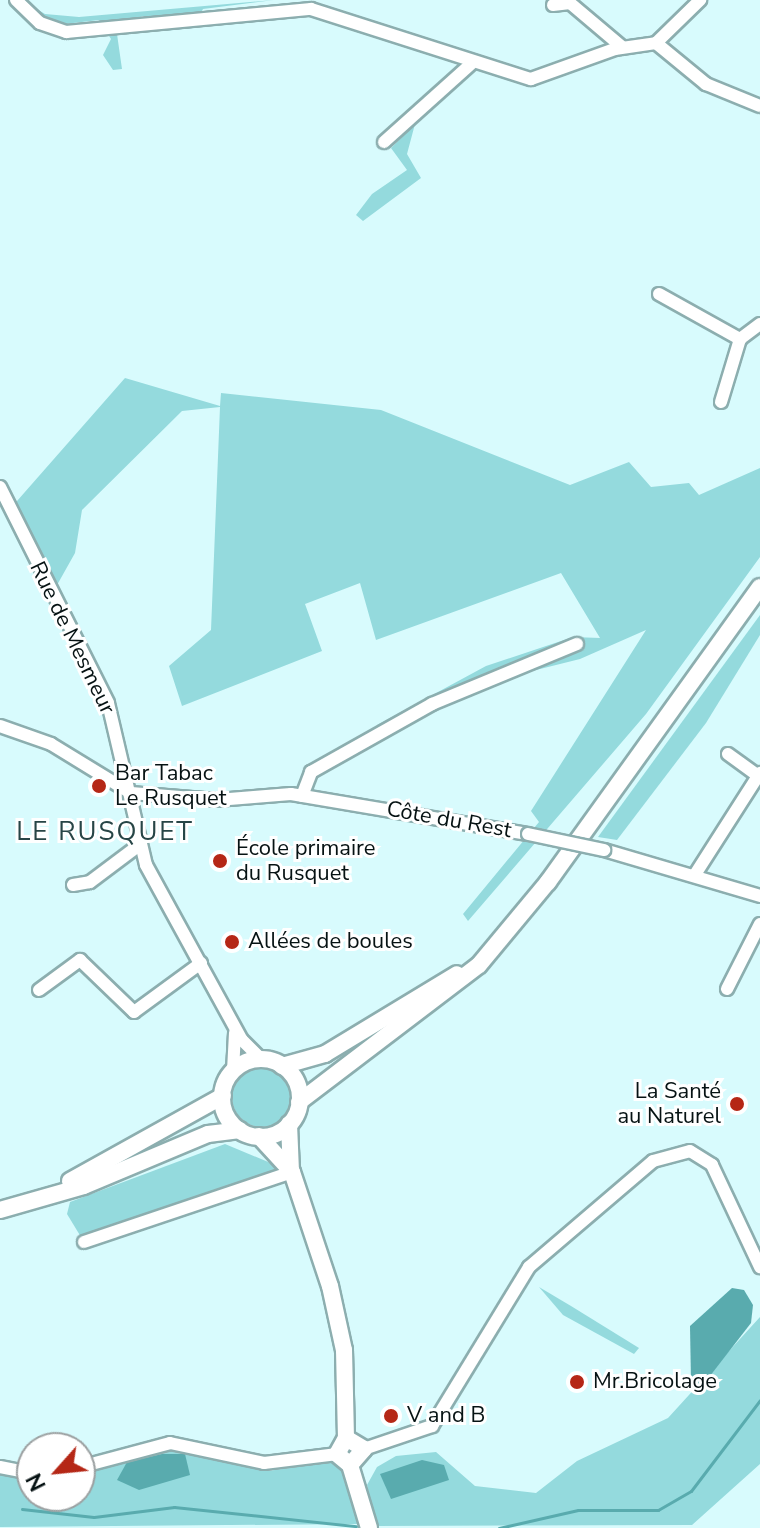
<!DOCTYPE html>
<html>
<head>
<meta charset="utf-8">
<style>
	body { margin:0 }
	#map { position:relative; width:760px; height:1528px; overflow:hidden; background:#d8fbfd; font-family:"Nunito Sans",sans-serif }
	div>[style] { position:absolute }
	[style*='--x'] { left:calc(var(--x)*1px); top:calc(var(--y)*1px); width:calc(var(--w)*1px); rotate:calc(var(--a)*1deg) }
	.green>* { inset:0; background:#94dadd }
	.round { border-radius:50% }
	.water>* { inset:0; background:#59abae }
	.stream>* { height:3px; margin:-1.5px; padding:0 1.5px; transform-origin:1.5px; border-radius:1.5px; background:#59abae }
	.roads { filter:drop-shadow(2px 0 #8caeaf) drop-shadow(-2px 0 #8caeaf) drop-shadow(0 2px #8caeaf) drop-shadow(0 -2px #8caeaf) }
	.minor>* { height:12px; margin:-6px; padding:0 6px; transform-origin:6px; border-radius:6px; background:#fff }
	.major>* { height:16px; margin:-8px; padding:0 8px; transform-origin:8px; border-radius:8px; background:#fff }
	.major>.ring { margin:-8px; padding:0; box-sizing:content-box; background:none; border:16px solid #fff; border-radius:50% }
	.bridges { filter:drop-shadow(2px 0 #8caeaf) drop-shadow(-2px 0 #8caeaf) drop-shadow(0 2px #8caeaf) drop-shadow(0 -2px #8caeaf) }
	.minor-bridge>* { height:12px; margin:-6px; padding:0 6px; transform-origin:6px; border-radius:6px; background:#fff }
	.dots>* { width:22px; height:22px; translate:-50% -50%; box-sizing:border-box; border:4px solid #fff; border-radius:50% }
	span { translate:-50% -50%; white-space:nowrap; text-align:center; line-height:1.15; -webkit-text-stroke:6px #fff; paint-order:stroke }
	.street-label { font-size:22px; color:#061213 }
	.poi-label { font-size:22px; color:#061213 }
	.left { translate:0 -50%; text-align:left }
	.right { translate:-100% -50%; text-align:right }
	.quarter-label { font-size:26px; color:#274546; letter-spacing:2px }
	.north { position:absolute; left:16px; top:1432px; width:80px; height:80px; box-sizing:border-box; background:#fff; border:2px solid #9ba0a1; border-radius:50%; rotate:243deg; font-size:22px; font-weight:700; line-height:32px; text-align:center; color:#061213 }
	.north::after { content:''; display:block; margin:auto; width:28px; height:36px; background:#b52716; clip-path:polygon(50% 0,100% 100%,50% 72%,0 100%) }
</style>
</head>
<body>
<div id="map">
	<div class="green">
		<i style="clip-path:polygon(22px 0,45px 14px,79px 17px,274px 0,203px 9px,193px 28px,163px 31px,143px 16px,116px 27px,122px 69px,113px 70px,103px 55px,111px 39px,99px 20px,56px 25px)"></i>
		<i style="clip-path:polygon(415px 124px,407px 154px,421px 178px,363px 221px,356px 215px,372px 194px,407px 170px,391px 148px)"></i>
		<i style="clip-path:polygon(125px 378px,220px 406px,221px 393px,381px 410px,570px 485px,629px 462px,651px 487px,689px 483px,699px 495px,760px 468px,760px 557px,646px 714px,468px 921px,463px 914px,539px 822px,531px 811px,646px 630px,580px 659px,508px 677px,386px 734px,377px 725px,486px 666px,573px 637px,600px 638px,561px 573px,376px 640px,360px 583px,305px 604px,322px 651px,182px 706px,169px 666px,211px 630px,220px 407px,182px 411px,82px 510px,75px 553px,52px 594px,10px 509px)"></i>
		<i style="clip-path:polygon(760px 615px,760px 635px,706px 723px,617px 840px,598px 837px)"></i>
		<i class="round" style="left:232px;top:1067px;width:60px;height:60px"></i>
		<i style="clip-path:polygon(225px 1144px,292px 1172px,84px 1242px,67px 1214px,70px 1202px)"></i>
		<i style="clip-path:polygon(539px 1287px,571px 1306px,639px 1348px,634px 1354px,563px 1315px)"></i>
		<i style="clip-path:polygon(760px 1317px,760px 1464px,692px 1525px,376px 1526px,367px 1485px,377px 1467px,396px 1456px,436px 1452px,475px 1486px,536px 1493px,577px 1461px,668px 1418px)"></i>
		<i style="clip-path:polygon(161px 1449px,268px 1471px,331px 1462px,346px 1475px,361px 1524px,0 1527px,0 1474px,32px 1478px,32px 1496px,80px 1496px,80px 1476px)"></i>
	</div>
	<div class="water">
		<i style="clip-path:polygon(732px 1288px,744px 1290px,753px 1305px,751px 1323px,703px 1385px,691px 1382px,690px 1326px)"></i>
		<i style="clip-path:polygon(162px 1454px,185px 1454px,190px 1475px,139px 1490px,117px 1480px,127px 1462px)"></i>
		<i style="clip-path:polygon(422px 1460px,444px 1465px,449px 1480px,391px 1499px,380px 1474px)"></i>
	</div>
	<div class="stream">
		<i style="--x:22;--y:1509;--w:72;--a:6.3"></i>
		<i style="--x:94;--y:1517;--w:81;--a:-7.1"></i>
		<i style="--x:174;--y:1507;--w:183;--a:6"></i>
		<i style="--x:499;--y:1528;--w:81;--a:-12.8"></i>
		<i style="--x:578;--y:1510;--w:80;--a:0"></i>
		<i style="--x:658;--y:1510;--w:38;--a:-30"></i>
		<i style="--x:691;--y:1491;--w:114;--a:-52.8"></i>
	</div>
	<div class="roads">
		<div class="minor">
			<i style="--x:16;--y:0;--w:33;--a:44"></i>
			<i style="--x:40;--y:23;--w:28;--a:19"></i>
			<i style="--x:66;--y:32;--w:246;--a:-5.4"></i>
			<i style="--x:311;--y:9;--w:231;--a:17.7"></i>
			<i style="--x:531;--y:79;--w:89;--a:-19.7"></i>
			<i style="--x:615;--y:49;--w:41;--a:-8.3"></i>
			<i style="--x:656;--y:43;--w:62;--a:-44.3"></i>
			<i style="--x:553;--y:5;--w:17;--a:-7"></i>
			<i style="--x:570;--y:3;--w:68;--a:40.2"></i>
			<i style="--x:656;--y:43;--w:65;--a:39.4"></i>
			<i style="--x:706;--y:84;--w:58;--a:22.2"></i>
			<i style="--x:384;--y:142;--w:117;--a:-41.9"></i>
			<i style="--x:659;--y:294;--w:93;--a:29.1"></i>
			<i style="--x:721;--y:402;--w:66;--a:-73.2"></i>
			<i style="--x:740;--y:339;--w:25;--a:-37"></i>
			<i style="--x:0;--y:487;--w:241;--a:63.4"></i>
			<i style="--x:108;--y:703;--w:166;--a:76.8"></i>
			<i style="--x:146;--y:865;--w:200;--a:61.3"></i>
			<i style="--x:242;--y:1040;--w:27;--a:45"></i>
			<i style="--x:0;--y:726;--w:54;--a:19.4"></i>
			<i style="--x:51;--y:744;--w:94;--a:31.5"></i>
			<i style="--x:131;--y:793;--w:86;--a:4.7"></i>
			<i style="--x:217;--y:800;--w:74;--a:-4.6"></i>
			<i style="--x:291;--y:794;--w:240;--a:9.6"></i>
			<i style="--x:728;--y:754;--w:39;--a:36"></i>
			<i style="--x:302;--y:796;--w:26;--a:-69"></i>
			<i style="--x:311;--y:772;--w:139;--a:-29.3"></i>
			<i style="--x:432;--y:704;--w:157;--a:-22.5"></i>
			<i style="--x:604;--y:850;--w:163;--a:16.4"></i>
			<i style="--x:696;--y:873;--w:119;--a:-57.4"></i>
			<i style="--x:73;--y:885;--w:17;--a:-10"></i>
			<i style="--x:90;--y:882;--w:60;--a:-36.9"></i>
			<i style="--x:727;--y:989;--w:73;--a:-63.1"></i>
			<i style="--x:39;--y:990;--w:51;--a:-36.2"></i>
			<i style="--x:80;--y:960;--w:75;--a:43.9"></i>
			<i style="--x:134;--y:1012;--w:83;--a:-36.2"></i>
			<i style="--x:233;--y:1071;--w:38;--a:-87"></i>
			<i style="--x:84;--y:1242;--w:219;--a:-18.6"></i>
			<i style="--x:364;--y:1449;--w:72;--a:-18.7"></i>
			<i style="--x:432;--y:1426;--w:186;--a:-58.6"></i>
			<i style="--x:529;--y:1267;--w:163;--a:-40.5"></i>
			<i style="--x:653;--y:1161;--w:38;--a:-15"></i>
			<i style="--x:690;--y:1151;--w:26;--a:32"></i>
			<i style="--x:712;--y:1165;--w:113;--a:64.8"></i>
			<i style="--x:0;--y:1467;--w:33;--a:11"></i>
			<i style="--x:80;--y:1467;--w:93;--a:-14.9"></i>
			<i style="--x:170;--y:1443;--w:96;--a:12"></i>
			<i style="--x:264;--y:1463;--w:74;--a:-7"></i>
		</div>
		<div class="major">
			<i class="ring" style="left:222px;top:1059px;width:62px;height:62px"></i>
			<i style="--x:282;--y:1066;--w:45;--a:-15.6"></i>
			<i style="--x:325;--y:1054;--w:154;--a:-31.2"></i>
			<i style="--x:299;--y:1102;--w:226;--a:-37.3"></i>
			<i style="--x:479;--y:965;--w:108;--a:-50.3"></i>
			<i style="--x:548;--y:882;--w:363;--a:-54.3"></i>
			<i style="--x:289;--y:1124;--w:47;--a:87.6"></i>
			<i style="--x:259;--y:1136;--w:49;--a:47.5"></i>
			<i style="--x:292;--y:1172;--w:120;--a:71.6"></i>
			<i style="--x:330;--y:1286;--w:66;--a:77.7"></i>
			<i style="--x:344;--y:1350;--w:88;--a:88.7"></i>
			<i style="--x:70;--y:1181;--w:175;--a:-29.1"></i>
			<i style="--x:0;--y:1210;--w:87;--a:-15.9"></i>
			<i style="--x:84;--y:1186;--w:134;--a:-22.8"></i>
			<i style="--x:208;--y:1134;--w:32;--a:-7"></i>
			<i style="--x:346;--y:1438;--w:21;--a:31"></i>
			<i style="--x:364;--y:1449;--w:21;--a:131"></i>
			<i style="--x:346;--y:1438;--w:18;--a:119"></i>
			<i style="--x:337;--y:1454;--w:17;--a:40"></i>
			<i style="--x:350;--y:1465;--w:66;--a:73.2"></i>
		</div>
	</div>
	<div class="bridges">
		<div class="minor-bridge">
			<i style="--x:528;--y:834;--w:78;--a:11.9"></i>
		</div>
	</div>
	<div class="dots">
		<i style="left:99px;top:786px;background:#b52716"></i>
		<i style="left:220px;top:861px;background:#b52716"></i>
		<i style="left:232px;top:942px;background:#b52716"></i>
		<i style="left:737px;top:1104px;background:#b52716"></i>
		<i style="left:577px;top:1382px;background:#b52716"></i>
		<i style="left:391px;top:1416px;background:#b52716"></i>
	</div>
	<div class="street-label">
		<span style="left:72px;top:638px;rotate:64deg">Rue de Mesmeur</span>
		<span style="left:449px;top:820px;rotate:10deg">Côte du Rest</span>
	</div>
	<div class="poi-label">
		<span class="left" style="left:115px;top:786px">Bar Tabac<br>Le Rusquet</span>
		<span class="left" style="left:236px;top:861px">École primaire<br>du Rusquet</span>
		<span class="left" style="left:248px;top:942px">Allées de boules</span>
		<span class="right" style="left:721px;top:1104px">La Santé<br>au Naturel</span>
		<span class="left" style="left:593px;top:1382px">Mr.Bricolage</span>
		<span class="left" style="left:407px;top:1416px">V and B</span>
	</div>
	<div class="quarter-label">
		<span style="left:105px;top:832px">LE RUSQUET</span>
	</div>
	<div class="north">N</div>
</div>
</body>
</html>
